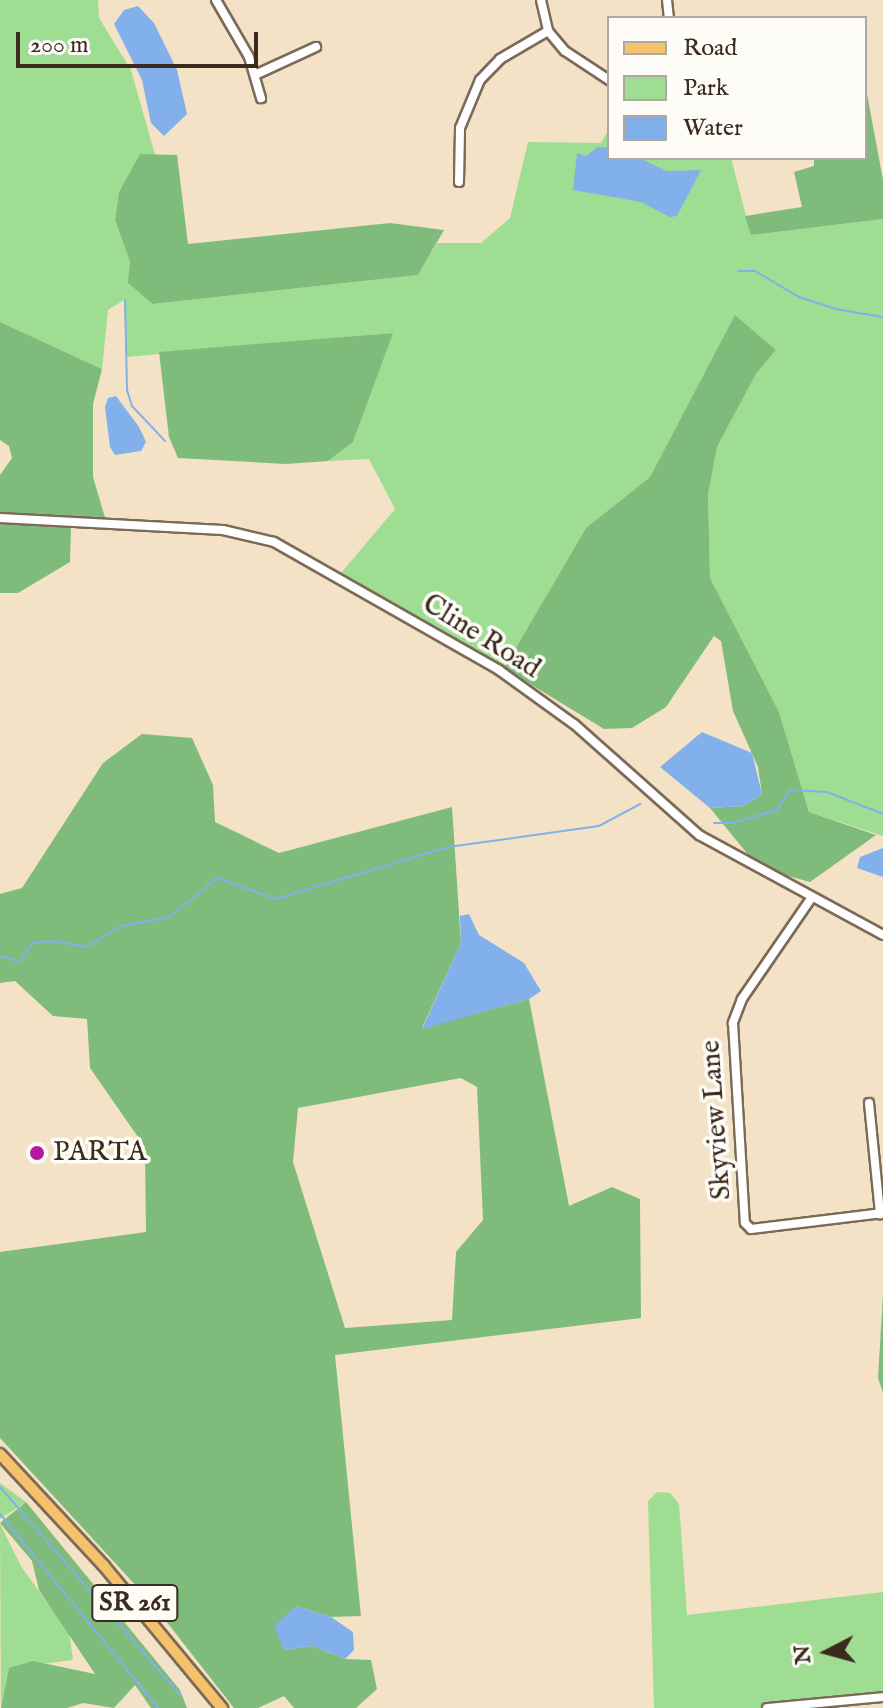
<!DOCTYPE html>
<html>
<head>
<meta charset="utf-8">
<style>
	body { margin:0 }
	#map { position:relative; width:883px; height:1708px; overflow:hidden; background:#f3e2c5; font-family:"IM FELL English",serif }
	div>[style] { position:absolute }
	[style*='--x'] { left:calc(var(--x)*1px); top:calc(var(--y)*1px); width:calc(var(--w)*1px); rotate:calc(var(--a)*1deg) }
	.green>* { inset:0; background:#9fdd92 }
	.forest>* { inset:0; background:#7fbc7c }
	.water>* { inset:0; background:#81b0eb }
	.stream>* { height:2px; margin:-1px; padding:0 1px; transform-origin:1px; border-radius:1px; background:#81b0eb }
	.roads { filter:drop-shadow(2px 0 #7b6a58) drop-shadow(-2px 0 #7b6a58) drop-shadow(0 2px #7b6a58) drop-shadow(0 -2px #7b6a58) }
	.minor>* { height:8px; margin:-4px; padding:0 4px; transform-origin:4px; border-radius:4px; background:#fff }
	.major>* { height:10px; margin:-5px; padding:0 5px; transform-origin:5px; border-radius:5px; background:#f5c16b }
	.dots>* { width:22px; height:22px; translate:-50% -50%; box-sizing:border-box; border:4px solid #fdfcf7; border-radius:50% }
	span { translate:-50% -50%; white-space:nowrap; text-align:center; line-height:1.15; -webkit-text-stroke:7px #fdfcf7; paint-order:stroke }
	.shield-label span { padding:2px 6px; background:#fdfcf7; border:2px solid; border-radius:6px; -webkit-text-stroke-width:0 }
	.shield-label { font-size:26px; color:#3b2a1e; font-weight:700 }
	.street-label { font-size:28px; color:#3b2a1e }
	.poi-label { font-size:28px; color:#3b2a1e }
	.left { translate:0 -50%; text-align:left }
	.legend { position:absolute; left:607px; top:16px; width:260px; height:144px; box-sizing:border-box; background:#fdfcf7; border:2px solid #afa8a0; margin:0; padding:10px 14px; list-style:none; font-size:24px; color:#3b2a1e }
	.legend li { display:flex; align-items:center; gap:16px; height:40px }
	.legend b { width:40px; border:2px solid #afa8a0 }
	.north { position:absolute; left:787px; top:1612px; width:80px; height:80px; -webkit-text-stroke:6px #fdfcf7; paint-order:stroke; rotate:264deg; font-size:22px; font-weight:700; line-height:32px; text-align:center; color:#3b2a1e }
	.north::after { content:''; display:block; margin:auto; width:28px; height:36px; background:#3b2a1e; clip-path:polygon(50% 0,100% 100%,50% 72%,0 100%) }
	.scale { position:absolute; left:16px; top:32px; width:242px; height:36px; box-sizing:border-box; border:4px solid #3b2a1e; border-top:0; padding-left:10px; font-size:24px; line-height:28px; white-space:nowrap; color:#3b2a1e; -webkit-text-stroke:6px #fdfcf7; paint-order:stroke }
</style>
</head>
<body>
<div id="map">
	<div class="green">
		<i style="clip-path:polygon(0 0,98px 0,99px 18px,131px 70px,155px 155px,129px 175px,119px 192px,115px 220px,130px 262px,129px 283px,154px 304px,418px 275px,437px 243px,481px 243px,510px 218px,528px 142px,601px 143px,609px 129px,609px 158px,731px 158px,751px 235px,883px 219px,883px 836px,809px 812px,779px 712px,710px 578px,708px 495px,717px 447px,756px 374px,776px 350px,735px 316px,650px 477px,586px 528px,504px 668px,341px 573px,395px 509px,369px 459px,328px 461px,353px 442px,392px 333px,126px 357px,124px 300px,108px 310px,102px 369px,0 322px)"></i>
		<i style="clip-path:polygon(0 1483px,26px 1502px,0 1519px)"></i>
		<i style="clip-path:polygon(657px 1492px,670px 1493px,679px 1504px,687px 1615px,883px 1592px,883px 1697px,767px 1708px,654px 1708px,648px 1501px)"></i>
		<i style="clip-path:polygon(0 1524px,22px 1568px,69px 1632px,73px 1660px,9px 1668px,1px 1708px)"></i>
	</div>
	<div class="forest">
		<i style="clip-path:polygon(865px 83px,883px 180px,883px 219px,751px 235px,745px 216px,802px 207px,794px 172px,814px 166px,814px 158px,865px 158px)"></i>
		<i style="clip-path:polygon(140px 154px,177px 155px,188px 244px,390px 223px,444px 230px,418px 275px,153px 304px,128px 283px,130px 262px,115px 220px,119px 192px)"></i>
		<i style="clip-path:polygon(735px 315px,776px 350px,756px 374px,717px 447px,708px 495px,710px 578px,779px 712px,809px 812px,876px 835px,810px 882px,759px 868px,710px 808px,744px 806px,762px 794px,758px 767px,733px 711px,721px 641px,714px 636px,666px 707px,632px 728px,604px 729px,504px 668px,586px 528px,650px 477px)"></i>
		<i style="clip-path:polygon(0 322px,102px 369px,93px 404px,93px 477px,106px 521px,0 515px,0 475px,12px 458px,9px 446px,0 440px)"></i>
		<i style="clip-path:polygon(393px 333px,353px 442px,328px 461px,285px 464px,178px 458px,169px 437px,159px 352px)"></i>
		<i style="clip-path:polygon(0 523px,71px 528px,70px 562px,18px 593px,0 593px)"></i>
		<i style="clip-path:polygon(evenodd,142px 734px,192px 738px,213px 785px,215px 822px,279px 853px,452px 807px,461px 943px,422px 1028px,529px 999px,569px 1206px,612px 1187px,640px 1199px,641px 1318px,335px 1355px,361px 1616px,331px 1617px,296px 1606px,284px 1650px,313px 1646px,345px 1659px,371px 1660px,377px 1689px,356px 1708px,294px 1708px,284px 1696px,258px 1708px,234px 1708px,151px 1602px,0 1438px,0 1252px,146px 1232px,145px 1147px,90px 1068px,87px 1019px,53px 1016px,15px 981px,0 983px,0 894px,22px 888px,103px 763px,142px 734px,461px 1078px,477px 1087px,483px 1220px,456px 1252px,452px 1320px,345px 1328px,293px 1162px,298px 1108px,461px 1078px)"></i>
		<i style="clip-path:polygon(883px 1295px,883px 1393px,878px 1378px)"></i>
		<i style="clip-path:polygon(26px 1502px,180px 1690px,187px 1708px,151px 1708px,135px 1685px,114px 1708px,83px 1703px,67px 1708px,1px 1708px,9px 1668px,33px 1661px,95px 1674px,39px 1590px,32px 1561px,0 1523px)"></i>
	</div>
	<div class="water">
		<i style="clip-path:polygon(138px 6px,154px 23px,177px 70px,187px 114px,164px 136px,151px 123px,142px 80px,114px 24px,124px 10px)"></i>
		<i style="clip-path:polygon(598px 147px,609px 148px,609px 158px,639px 158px,667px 171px,701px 170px,677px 216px,670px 217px,641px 202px,573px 190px,577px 153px,586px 156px)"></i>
		<i style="clip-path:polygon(116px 396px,139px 427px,146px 442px,141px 451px,115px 455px,110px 447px,105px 407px,108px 398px)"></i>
		<i style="clip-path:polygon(702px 732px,752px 753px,762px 794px,744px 806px,710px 808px,660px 767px)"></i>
		<i style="clip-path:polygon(883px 848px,883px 877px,857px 868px,860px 857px)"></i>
		<i style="clip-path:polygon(469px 914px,479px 935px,524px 963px,541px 991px,529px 999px,422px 1029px,461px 943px,460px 916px)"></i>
		<i style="clip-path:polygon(296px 1606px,331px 1617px,353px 1632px,354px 1650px,345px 1659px,313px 1646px,284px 1650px,274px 1626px)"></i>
	</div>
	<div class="stream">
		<i style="--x:738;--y:271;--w:17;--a:0"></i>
		<i style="--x:755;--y:271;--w:51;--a:30.6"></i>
		<i style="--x:799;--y:297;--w:38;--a:18"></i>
		<i style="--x:835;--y:309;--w:49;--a:9.5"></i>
		<i style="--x:125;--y:300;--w:90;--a:88.7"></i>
		<i style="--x:127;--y:390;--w:17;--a:73"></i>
		<i style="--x:132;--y:406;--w:48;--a:46.7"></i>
		<i style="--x:714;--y:823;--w:19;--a:0"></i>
		<i style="--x:733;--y:823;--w:46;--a:-16.5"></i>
		<i style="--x:777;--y:810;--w:24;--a:-57"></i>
		<i style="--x:790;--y:790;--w:37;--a:3"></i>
		<i style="--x:827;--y:792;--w:60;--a:21.4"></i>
		<i style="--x:0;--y:956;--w:20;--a:15"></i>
		<i style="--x:19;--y:961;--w:23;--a:-52"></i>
		<i style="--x:33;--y:943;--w:21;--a:-5"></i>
		<i style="--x:54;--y:941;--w:34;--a:10"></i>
		<i style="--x:87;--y:947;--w:40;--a:-32"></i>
		<i style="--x:121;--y:926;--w:50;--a:-10.4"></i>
		<i style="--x:170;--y:917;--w:61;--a:-39.7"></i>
		<i style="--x:217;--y:878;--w:63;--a:19.6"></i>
		<i style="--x:276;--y:899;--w:180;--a:-16.8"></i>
		<i style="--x:448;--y:847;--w:152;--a:-7.9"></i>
		<i style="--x:599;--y:826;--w:47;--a:-28.2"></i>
		<i style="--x:0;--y:1487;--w:276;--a:49.1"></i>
		<i style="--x:0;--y:1514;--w:250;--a:50.8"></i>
	</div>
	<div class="roads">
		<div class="minor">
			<i style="--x:216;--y:0;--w:66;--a:59.9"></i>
			<i style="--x:249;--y:57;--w:43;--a:73.7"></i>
			<i style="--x:541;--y:0;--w:32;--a:77"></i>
			<i style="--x:548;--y:31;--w:26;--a:50"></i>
			<i style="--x:565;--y:51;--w:53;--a:33.4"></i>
			<i style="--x:667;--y:0;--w:18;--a:84"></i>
			<i style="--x:257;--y:74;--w:65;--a:-24.6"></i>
			<i style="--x:459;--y:182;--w:54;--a:-88.9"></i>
			<i style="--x:460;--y:128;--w:52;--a:-67.4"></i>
			<i style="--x:480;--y:80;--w:29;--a:-46"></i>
			<i style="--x:500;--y:59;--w:56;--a:-30.3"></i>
			<i style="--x:0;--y:518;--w:223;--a:3.1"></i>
			<i style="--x:223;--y:530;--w:52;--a:13.2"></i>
			<i style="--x:274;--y:542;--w:259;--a:29.6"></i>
			<i style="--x:499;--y:670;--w:92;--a:35.8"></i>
			<i style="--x:574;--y:724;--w:167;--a:41.6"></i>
			<i style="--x:699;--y:835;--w:209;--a:28.5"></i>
			<i style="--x:812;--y:897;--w:124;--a:124.5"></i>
			<i style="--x:742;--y:999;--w:26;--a:111"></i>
			<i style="--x:733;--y:1023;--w:200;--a:86.6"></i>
			<i style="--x:745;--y:1223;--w:8;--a:45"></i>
			<i style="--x:751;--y:1229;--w:133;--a:-6.9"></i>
			<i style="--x:869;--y:1103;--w:112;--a:84.3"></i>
			<i style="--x:767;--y:1708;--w:117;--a:-5.4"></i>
		</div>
		<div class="major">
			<i style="--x:0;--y:1454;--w:153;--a:47.1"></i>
			<i style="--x:104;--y:1566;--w:185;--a:50.3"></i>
		</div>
	</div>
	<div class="dots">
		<i style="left:37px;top:1153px;background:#b5179e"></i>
	</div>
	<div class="shield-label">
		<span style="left:135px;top:1603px">SR 261</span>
	</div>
	<div class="street-label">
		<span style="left:481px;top:637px;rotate:32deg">Cline Road</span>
		<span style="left:717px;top:1120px;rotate:-94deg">Skyview Lane</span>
	</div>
	<div class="poi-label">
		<span class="left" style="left:53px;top:1153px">PARTA</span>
	</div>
	<ul class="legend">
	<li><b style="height:10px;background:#f5c16b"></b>Road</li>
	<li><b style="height:22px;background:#9fdd92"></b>Park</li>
	<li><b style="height:22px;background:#81b0eb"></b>Water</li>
	</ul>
	<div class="north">N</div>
	<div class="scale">200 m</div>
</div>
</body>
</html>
